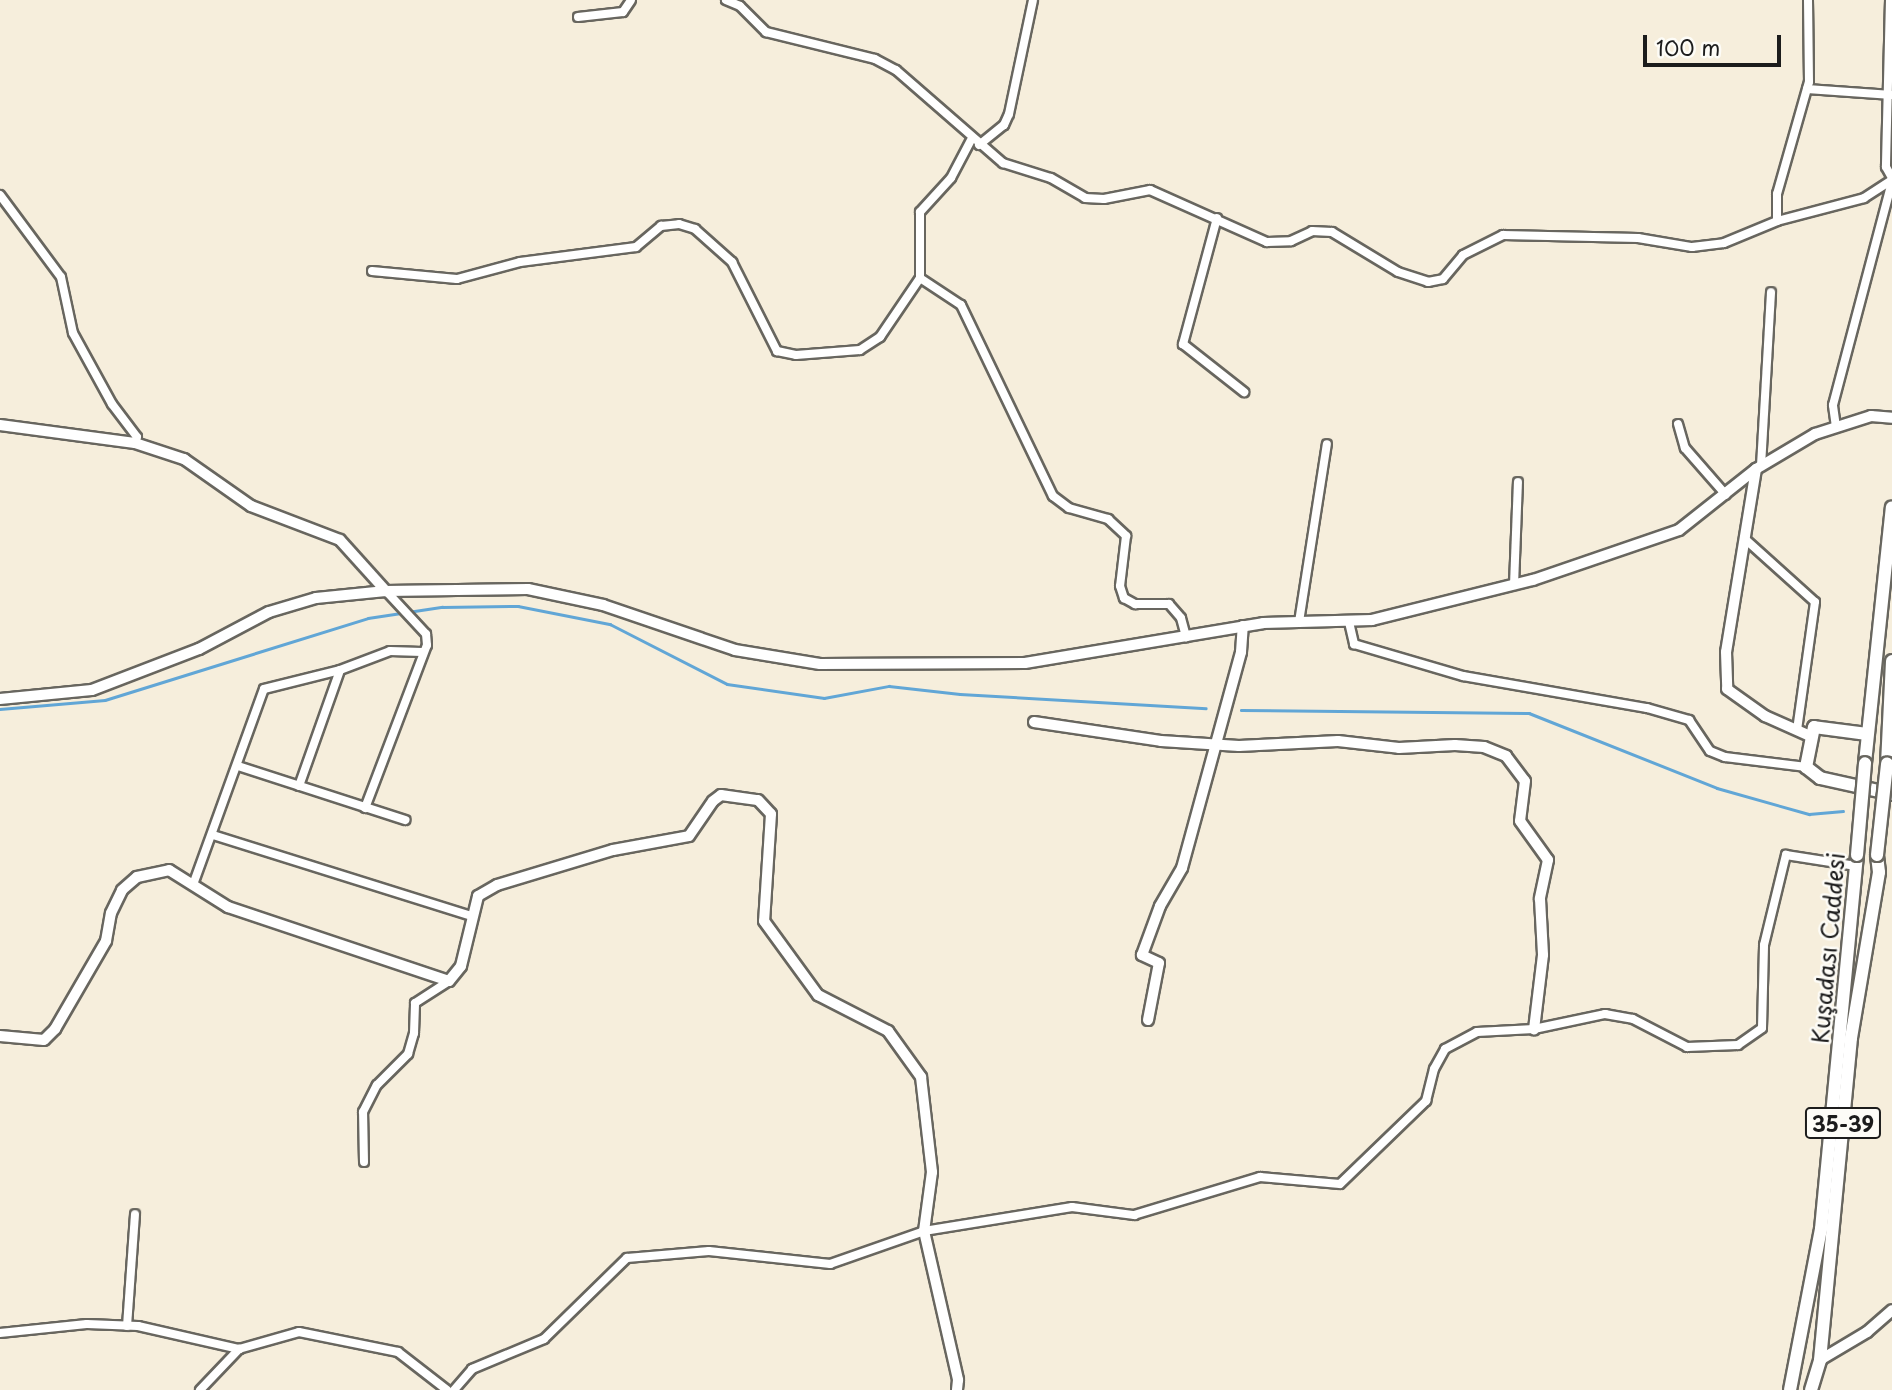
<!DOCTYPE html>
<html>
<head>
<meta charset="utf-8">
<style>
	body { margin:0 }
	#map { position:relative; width:1892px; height:1390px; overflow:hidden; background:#f6eedc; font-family:"Playpen Sans",sans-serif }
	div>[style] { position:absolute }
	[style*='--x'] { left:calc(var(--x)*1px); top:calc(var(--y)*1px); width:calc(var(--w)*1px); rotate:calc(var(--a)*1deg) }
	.stream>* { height:2.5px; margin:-1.25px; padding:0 1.25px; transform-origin:1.25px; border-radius:1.25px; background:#61a6d6 }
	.roads { filter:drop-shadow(2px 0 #68665f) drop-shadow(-2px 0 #68665f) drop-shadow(0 2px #68665f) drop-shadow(0 -2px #68665f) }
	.minor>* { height:8px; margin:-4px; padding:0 4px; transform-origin:4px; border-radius:4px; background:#fff }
	.tertiary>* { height:10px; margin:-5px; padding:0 5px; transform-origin:5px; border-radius:5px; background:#fff }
	.primary>* { height:12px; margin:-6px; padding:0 6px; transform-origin:6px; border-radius:6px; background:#fff }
	.bridges { filter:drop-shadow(2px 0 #68665f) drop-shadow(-2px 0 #68665f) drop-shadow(0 2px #68665f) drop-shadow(0 -2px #68665f) }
	.primary-bridge>* { height:12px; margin:-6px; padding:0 6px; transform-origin:6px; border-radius:6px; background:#fff }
	span { translate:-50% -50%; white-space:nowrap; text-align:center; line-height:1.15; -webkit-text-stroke:5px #fdfcf7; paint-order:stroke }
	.shield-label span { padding:2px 5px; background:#fdfcf7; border:2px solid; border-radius:5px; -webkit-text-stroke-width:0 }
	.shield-label { font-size:21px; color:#1c1c1c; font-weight:700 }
	.street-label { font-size:23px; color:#1c1c1c }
	.scale { position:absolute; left:1643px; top:35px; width:138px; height:32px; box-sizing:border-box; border:4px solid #1c1c1c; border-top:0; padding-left:9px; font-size:21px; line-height:24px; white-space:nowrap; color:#1c1c1c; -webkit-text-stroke:5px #fdfcf7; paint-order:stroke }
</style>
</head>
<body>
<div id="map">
	<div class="stream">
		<i style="--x:0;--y:709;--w:105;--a:-4.9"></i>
		<i style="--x:105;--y:700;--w:275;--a:-17.3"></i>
		<i style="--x:368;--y:618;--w:75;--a:-8.5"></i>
		<i style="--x:442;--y:607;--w:76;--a:-0.8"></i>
		<i style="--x:518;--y:606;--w:94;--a:11.1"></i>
		<i style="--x:610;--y:624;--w:131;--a:27.1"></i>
		<i style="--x:727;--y:684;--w:98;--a:8.2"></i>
		<i style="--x:824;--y:698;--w:66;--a:-10.5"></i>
		<i style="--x:889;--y:686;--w:71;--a:6.4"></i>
		<i style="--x:960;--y:694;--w:246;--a:3.3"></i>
		<i style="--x:1241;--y:710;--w:288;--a:0.6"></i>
		<i style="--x:1529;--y:713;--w:202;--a:21.7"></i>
		<i style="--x:1717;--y:788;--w:96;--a:15.8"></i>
		<i style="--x:1809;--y:814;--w:34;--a:-5"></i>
	</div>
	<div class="roads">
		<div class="minor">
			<i style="--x:726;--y:0;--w:15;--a:23"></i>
			<i style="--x:740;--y:6;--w:37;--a:45"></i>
			<i style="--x:766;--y:32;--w:112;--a:13.9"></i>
			<i style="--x:875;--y:59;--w:24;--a:28"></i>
			<i style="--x:896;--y:70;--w:142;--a:41"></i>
			<i style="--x:1003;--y:163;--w:50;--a:17.4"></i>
			<i style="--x:1051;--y:178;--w:39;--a:30"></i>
			<i style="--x:1085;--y:198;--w:19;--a:3"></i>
			<i style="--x:1104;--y:199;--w:47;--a:-11.1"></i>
			<i style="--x:1150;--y:190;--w:128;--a:24"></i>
			<i style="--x:1267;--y:242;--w:24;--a:-2"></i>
			<i style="--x:1291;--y:241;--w:23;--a:-25"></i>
			<i style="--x:1312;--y:231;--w:20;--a:3"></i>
			<i style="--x:1332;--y:232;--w:77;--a:31.2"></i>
			<i style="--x:1398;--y:272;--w:32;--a:18"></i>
			<i style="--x:1428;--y:282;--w:15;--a:-11"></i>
			<i style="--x:1443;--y:279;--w:31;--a:-50"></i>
			<i style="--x:1463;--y:255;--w:45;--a:-26.6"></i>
			<i style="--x:1503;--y:235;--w:135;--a:1.3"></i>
			<i style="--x:1638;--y:238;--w:55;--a:9.5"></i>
			<i style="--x:1692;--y:247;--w:32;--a:-7"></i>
			<i style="--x:1724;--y:243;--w:57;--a:-22.5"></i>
			<i style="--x:1777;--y:221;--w:90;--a:-14.8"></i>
			<i style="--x:1864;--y:198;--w:33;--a:-33"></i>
			<i style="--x:1890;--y:0;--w:167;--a:91.4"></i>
			<i style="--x:1886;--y:167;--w:13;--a:61"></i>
			<i style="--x:578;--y:17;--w:45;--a:-6.3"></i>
			<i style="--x:623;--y:12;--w:14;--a:-56"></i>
			<i style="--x:1807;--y:89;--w:85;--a:4"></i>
			<i style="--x:979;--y:145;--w:32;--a:-39"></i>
			<i style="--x:1004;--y:125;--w:12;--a:-66"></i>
			<i style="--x:1009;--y:114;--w:116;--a:-78.1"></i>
			<i style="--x:0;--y:195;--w:102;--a:53.4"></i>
			<i style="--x:61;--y:277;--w:57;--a:77.9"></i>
			<i style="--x:73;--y:333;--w:81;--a:61.2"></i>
			<i style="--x:112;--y:404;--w:41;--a:52.9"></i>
			<i style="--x:137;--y:437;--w:6;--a:108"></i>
			<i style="--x:1217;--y:218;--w:131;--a:105.1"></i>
			<i style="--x:1183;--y:344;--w:78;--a:38.2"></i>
			<i style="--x:1777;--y:221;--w:27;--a:-90"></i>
			<i style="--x:1777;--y:194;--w:116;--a:-74.1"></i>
			<i style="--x:1809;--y:82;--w:82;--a:-90.7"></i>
			<i style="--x:372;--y:271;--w:85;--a:5.4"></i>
			<i style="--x:457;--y:279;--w:65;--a:-15.1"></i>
			<i style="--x:520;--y:262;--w:117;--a:-7.4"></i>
			<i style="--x:636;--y:247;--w:33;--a:-40"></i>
			<i style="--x:661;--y:226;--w:18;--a:-6"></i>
			<i style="--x:679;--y:224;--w:17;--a:17"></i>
			<i style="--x:695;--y:229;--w:50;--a:41.7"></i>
			<i style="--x:732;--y:262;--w:100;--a:63.2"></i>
			<i style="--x:777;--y:351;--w:19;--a:12"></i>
			<i style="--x:796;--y:355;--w:64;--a:-4.5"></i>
			<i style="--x:860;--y:350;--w:24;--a:-33"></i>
			<i style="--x:880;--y:337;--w:71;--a:-55.9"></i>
			<i style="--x:920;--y:278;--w:66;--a:-90"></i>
			<i style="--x:920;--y:212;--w:46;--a:-47.6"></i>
			<i style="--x:951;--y:178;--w:43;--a:-62.2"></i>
			<i style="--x:920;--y:278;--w:49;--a:33.4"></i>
			<i style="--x:961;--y:305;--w:212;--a:64.3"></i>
			<i style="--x:1053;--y:496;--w:20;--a:37"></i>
			<i style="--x:1069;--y:508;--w:41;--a:15.8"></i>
			<i style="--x:1108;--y:519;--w:25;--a:43"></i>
			<i style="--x:1126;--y:536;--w:50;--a:96.8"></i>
			<i style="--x:1120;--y:586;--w:13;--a:72"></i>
			<i style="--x:1124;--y:598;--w:13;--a:29"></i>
			<i style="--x:1135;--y:604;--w:34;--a:0"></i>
			<i style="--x:1169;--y:604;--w:18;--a:49"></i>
			<i style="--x:1181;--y:618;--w:20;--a:75"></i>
			<i style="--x:1678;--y:424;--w:25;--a:74"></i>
			<i style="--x:1685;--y:448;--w:62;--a:48.9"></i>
			<i style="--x:1836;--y:427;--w:22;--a:-98"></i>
			<i style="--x:1833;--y:405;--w:232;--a:-75.2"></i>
			<i style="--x:1761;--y:466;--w:174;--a:-86.7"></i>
			<i style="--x:1745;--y:539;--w:94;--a:42"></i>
			<i style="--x:1815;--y:602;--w:129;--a:98"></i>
			<i style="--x:1514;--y:585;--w:103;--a:-87.8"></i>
			<i style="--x:1299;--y:622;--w:180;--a:-81.1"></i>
			<i style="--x:1349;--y:622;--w:23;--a:77"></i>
			<i style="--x:1354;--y:644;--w:114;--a:16.4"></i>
			<i style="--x:1463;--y:676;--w:187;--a:9.9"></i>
			<i style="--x:1647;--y:708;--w:44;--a:15.9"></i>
			<i style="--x:1689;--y:720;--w:37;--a:56"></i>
			<i style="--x:1710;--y:751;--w:16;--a:22"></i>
			<i style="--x:1725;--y:757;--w:82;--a:7"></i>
			<i style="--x:238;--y:766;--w:176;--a:17.9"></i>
			<i style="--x:299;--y:786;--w:123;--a:-70.5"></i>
			<i style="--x:365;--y:808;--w:174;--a:-69.2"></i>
			<i style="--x:427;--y:645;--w:11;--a:-95"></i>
			<i style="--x:426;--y:634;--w:59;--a:-132.9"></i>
			<i style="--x:213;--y:835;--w:270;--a:17.4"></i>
			<i style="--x:194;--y:882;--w:205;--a:-70.1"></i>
			<i style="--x:264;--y:689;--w:78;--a:-14"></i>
			<i style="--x:340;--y:670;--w:53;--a:-20.8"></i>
			<i style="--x:390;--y:651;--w:32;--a:2"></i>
			<i style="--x:364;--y:1162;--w:50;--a:-91.1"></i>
			<i style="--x:363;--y:1112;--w:30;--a:-63"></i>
			<i style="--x:377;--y:1085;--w:44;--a:-45"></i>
			<i style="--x:408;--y:1054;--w:22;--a:-74"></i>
			<i style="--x:414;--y:1033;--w:30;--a:-88"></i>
			<i style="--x:415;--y:1003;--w:40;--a:-32.9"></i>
			<i style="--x:127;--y:1326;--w:112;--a:-85.9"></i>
			<i style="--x:0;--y:1333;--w:87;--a:-5.9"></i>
			<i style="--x:87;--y:1324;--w:51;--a:2.2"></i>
			<i style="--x:138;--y:1326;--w:104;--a:12.8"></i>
			<i style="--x:200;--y:1390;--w:57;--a:-46.4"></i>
			<i style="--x:239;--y:1349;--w:62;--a:-15.8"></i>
			<i style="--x:299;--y:1332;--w:101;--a:11.4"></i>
			<i style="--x:398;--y:1352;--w:62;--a:37.8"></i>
			<i style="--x:454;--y:1390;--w:28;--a:-49"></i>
			<i style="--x:472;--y:1369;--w:78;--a:-22.6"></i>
			<i style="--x:544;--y:1339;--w:116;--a:-44.3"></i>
			<i style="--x:627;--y:1258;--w:82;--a:-4.9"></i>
			<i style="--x:709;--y:1251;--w:122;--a:6.1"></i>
			<i style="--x:830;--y:1264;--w:100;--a:-19.3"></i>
			<i style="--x:924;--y:1231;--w:150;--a:-9.2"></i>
			<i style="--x:1072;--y:1207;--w:63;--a:7.4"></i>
			<i style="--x:1134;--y:1215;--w:132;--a:-16.8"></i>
			<i style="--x:1260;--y:1177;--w:80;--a:5"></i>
			<i style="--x:1340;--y:1184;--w:120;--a:-44"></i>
			<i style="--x:1426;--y:1101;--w:33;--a:-76"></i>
			<i style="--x:1434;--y:1069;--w:23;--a:-61"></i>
			<i style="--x:1445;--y:1049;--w:36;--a:-28"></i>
			<i style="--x:1477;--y:1032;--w:57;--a:-3"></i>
			<i style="--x:1534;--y:1029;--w:73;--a:-11.9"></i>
			<i style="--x:1605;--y:1014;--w:28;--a:10"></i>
			<i style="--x:1633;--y:1019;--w:61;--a:27.4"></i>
			<i style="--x:1687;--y:1047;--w:51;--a:-2.2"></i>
			<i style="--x:1738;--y:1045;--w:29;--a:-35"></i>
			<i style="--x:1762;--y:1028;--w:83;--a:-88.6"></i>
			<i style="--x:1764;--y:945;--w:93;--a:-76.3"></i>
			<i style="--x:1786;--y:855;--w:71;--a:8.9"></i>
		</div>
		<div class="tertiary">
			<i style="--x:0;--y:425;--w:136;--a:7.6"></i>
			<i style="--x:135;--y:443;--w:52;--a:18.1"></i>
			<i style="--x:184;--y:459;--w:82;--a:35"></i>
			<i style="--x:251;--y:506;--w:95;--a:20.9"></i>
			<i style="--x:340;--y:540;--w:69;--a:48"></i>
			<i style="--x:1756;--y:469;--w:185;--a:99.3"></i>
			<i style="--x:1726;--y:652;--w:37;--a:88"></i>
			<i style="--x:1727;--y:689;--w:47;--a:35.4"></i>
			<i style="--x:1765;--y:716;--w:49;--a:24"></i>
			<i style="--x:0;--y:699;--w:92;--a:-5.6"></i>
			<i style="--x:92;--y:690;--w:115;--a:-21"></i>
			<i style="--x:199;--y:649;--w:79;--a:-27.9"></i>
			<i style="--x:269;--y:612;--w:49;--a:-16.6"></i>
			<i style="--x:316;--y:598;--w:70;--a:-5.7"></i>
			<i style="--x:386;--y:591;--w:142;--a:-0.8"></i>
			<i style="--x:528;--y:589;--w:77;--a:12"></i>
			<i style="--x:603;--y:605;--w:139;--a:18.8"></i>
			<i style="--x:735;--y:650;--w:86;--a:9.4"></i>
			<i style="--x:820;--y:664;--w:205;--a:-0.3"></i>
			<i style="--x:1025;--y:663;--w:241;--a:-9.5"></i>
			<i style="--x:1263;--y:623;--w:109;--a:-1.6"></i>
			<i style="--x:1372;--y:620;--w:166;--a:-14"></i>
			<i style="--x:1533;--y:580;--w:154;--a:-18.9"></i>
			<i style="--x:1679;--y:530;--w:98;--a:-38.4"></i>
			<i style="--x:1756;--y:469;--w:69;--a:-30.7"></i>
			<i style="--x:1815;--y:434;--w:59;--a:-17.8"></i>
			<i style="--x:1871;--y:416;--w:21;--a:5"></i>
			<i style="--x:1034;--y:722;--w:128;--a:8.5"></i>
			<i style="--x:1161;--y:741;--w:78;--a:3.7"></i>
			<i style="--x:1239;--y:746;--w:99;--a:-2.9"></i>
			<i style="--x:1338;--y:741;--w:61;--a:6.5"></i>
			<i style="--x:1399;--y:748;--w:56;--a:-3.1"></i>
			<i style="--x:1455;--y:745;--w:29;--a:4"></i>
			<i style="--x:1484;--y:747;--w:24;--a:22"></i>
			<i style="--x:1506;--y:756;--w:31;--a:53"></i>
			<i style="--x:1525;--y:781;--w:40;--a:97.1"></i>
			<i style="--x:1520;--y:821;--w:48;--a:54.3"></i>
			<i style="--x:1548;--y:860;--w:40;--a:102"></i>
			<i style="--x:1540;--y:899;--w:56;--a:86.9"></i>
			<i style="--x:1543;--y:955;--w:75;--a:96.9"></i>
			<i style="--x:1148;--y:1020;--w:58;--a:-79.1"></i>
			<i style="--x:1159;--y:963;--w:19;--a:-155"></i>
			<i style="--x:1142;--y:955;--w:52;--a:-69.8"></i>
			<i style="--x:1160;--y:906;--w:44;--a:-59.9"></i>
			<i style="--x:1182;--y:868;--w:224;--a:-74.7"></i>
			<i style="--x:1241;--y:652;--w:26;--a:-86"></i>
			<i style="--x:0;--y:1036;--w:44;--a:5.2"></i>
			<i style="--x:44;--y:1040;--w:16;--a:-45"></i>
			<i style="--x:55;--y:1029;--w:102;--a:-59.9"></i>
			<i style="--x:106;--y:941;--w:28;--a:-80"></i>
			<i style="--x:111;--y:913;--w:25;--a:-64"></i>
			<i style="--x:122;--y:890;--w:20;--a:-41"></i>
			<i style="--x:137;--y:877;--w:33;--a:-12"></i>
			<i style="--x:169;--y:870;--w:70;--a:32.1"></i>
			<i style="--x:228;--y:907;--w:233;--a:18.5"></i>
			<i style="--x:449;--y:981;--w:19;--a:-51"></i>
			<i style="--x:461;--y:966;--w:72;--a:-76.3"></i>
			<i style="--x:478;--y:896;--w:22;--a:-30"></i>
			<i style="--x:497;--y:885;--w:121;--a:-16.8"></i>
			<i style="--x:613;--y:850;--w:77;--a:-10.4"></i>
			<i style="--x:689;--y:836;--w:42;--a:-55.6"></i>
			<i style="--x:713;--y:801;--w:10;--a:-37"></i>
			<i style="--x:721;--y:795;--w:37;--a:8"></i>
			<i style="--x:758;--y:800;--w:19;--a:47"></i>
			<i style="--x:771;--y:814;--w:107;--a:93.7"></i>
			<i style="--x:764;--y:921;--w:92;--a:53.9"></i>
			<i style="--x:818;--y:995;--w:79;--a:27.2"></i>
			<i style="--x:888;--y:1031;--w:57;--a:54.3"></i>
			<i style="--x:921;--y:1077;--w:96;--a:83.4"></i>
			<i style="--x:932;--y:1172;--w:60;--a:97.7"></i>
			<i style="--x:924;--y:1231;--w:153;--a:77.1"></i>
			<i style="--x:958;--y:1380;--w:10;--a:96"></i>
			<i style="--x:1820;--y:1360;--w:55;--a:-30.8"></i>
			<i style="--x:1867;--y:1332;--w:33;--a:-41"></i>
		</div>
		<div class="primary">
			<i style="--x:1867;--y:734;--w:53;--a:-172.5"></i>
			<i style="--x:1814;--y:727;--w:41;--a:101.3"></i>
			<i style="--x:1806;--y:767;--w:18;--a:38"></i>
			<i style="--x:1820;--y:778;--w:74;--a:12.5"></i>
			<i style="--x:1865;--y:763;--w:257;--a:-84"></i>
			<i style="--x:1887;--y:764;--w:103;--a:-87.2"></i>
			<i style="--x:1790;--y:1390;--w:164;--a:-79.1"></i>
			<i style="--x:1821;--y:1229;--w:376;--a:-84.5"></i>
			<i style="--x:1811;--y:1390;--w:31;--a:-73"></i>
			<i style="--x:1820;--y:1360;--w:323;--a:-84.5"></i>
			<i style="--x:1851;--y:1038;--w:168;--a:-80.4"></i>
			<i style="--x:1879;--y:872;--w:17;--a:-97"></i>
		</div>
	</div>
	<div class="bridges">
		<div class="primary-bridge">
			<i style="--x:1857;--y:855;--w:92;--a:-85"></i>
			<i style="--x:1877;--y:855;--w:92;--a:-83.7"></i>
		</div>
	</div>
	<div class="shield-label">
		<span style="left:1843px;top:1123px">35-39</span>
	</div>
	<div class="street-label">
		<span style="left:1828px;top:948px;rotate:-85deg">Kuşadası Caddesi</span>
	</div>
	<div class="scale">100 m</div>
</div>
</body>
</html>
